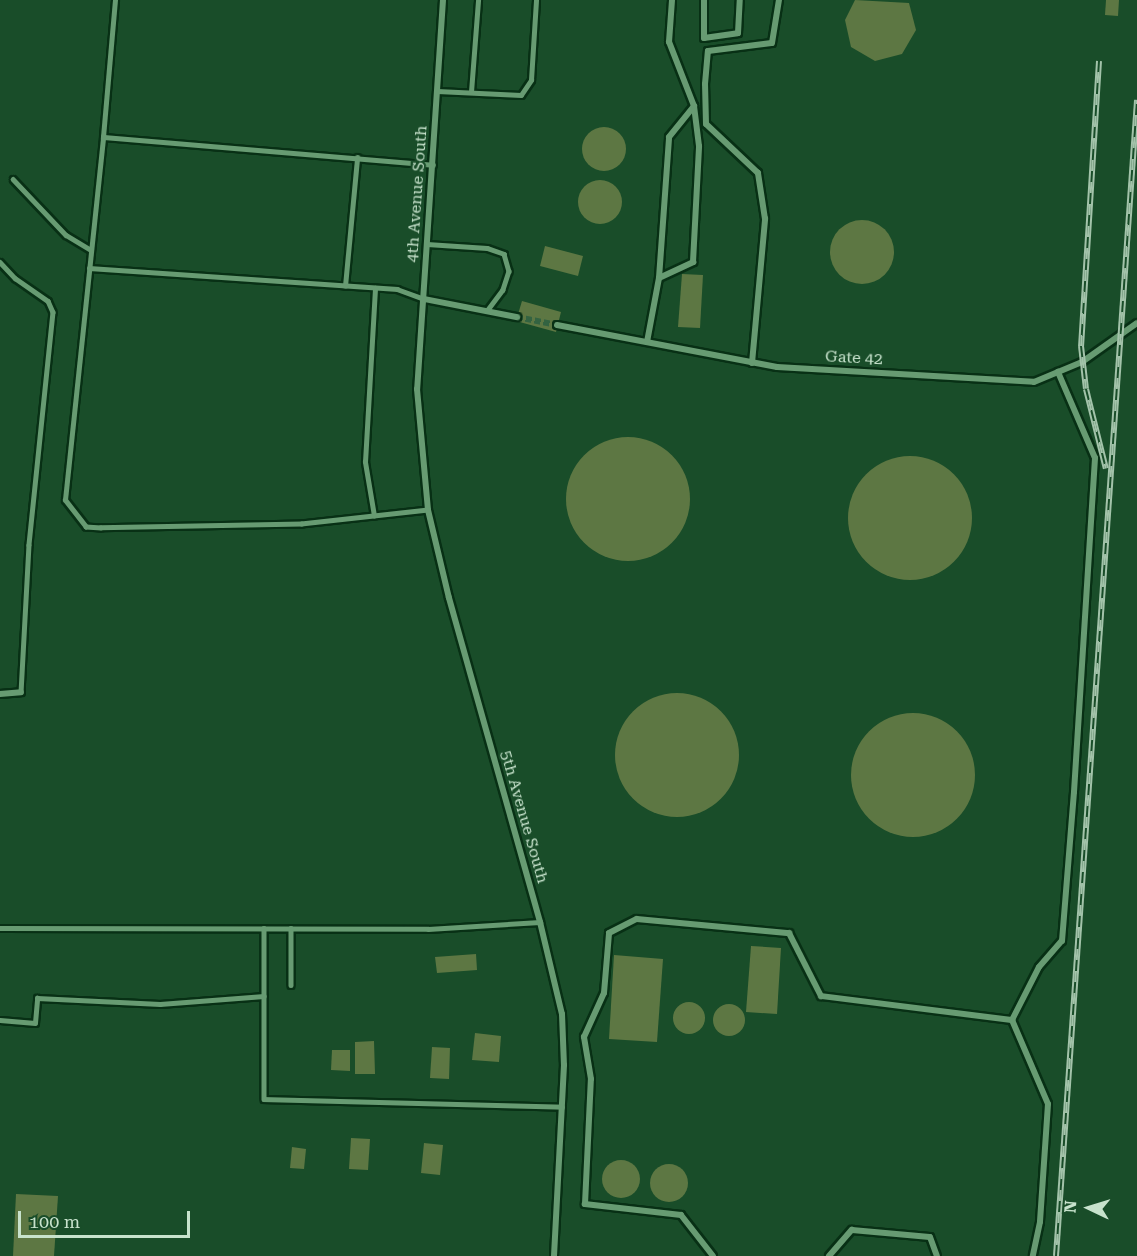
<!DOCTYPE html>
<html>
<head>
<meta charset="utf-8">
<style>
	body { margin:0 }
	#map { position:relative; width:1137px; height:1256px; overflow:hidden; background:#194d29; font-family:"Roboto Serif",serif }
	div>[style] { position:absolute }
	[style*='--x'] { left:calc(var(--x)*1px); top:calc(var(--y)*1px); width:calc(var(--w)*1px); rotate:calc(var(--a)*1deg) }
	.building>* { inset:0; background:#5d7743 }
	.round { border-radius:50% }
	.minor-tunnel>* { height:6px; margin-top:-3px; transform-origin:0; background:repeating-linear-gradient(90deg,#336341 0 6px,transparent 0 9px) }
	.roads { filter:drop-shadow(2px 0 #083015) drop-shadow(-2px 0 #083015) drop-shadow(0 2px #083015) drop-shadow(0 -2px #083015) }
	.service>* { height:4.5px; margin:-2.25px; padding:0 2.25px; transform-origin:2.25px; border-radius:2.25px; background:#679b72 }
	.minor>* { height:6px; margin:-3px; padding:0 3px; transform-origin:3px; border-radius:3px; background:#679b72 }
	.rail>* { height:6px; margin-top:-3px; transform-origin:0; background:repeating-linear-gradient(90deg,#194d29 0 11px,#a3c3aa 0 22px); box-sizing:border-box; border-block:2px solid #a3c3aa }
	span { translate:-50% -50%; white-space:nowrap; text-align:center; line-height:1.15; -webkit-text-stroke:4.5px #194d29; paint-order:stroke }
	.street-label { font-size:16px; color:#c7e2cc }
	.north { position:absolute; left:1059px; top:1178px; width:60px; height:60px; -webkit-text-stroke:4px #194d29; paint-order:stroke; rotate:274deg; font-size:16px; font-weight:700; line-height:24px; text-align:center; color:#c7e2cc }
	.north::after { content:''; display:block; margin:auto; width:21px; height:27px; background:#c7e2cc; clip-path:polygon(50% 0,100% 100%,50% 72%,0 100%) }
	.scale { position:absolute; left:18px; top:1211px; width:172px; height:27px; box-sizing:border-box; border:3px solid #c7e2cc; border-top:0; padding-left:8px; font-size:18px; line-height:21px; white-space:nowrap; color:#c7e2cc; -webkit-text-stroke:4px #194d29; paint-order:stroke }
</style>
</head>
<body>
<div id="map">
	<div class="building">
		<i style="clip-path:polygon(855px 0,909px 3px,916px 30px,902px 54px,875px 61px,851px 47px,845px 20px)"></i>
		<i style="clip-path:polygon(1106px 0,1119px 0,1118px 16px,1105px 15px)"></i>
		<i class="round" style="left:582px;top:127px;width:44px;height:44px"></i>
		<i class="round" style="left:578px;top:180px;width:44px;height:44px"></i>
		<i class="round" style="left:830px;top:220px;width:64px;height:64px"></i>
		<i style="clip-path:polygon(545px 246px,583px 256px,578px 276px,540px 266px)"></i>
		<i style="clip-path:polygon(682px 274px,703px 275px,700px 328px,678px 327px)"></i>
		<i style="clip-path:polygon(522px 301px,561px 312px,556px 332px,516px 321px)"></i>
		<i class="round" style="left:566px;top:437px;width:124px;height:124px"></i>
		<i class="round" style="left:848px;top:456px;width:124px;height:124px"></i>
		<i class="round" style="left:615px;top:693px;width:124px;height:124px"></i>
		<i class="round" style="left:851px;top:713px;width:124px;height:124px"></i>
		<i style="clip-path:polygon(751px 946px,781px 948px,777px 1014px,746px 1012px)"></i>
		<i style="clip-path:polygon(476px 954px,477px 970px,437px 973px,435px 957px)"></i>
		<i style="clip-path:polygon(614px 955px,663px 959px,657px 1042px,609px 1039px)"></i>
		<i class="round" style="left:673px;top:1002px;width:32px;height:32px"></i>
		<i class="round" style="left:713px;top:1004px;width:32px;height:32px"></i>
		<i style="clip-path:polygon(475px 1033px,501px 1036px,499px 1062px,472px 1060px)"></i>
		<i style="clip-path:polygon(374px 1041px,375px 1074px,355px 1074px,355px 1042px)"></i>
		<i style="clip-path:polygon(432px 1047px,450px 1048px,449px 1079px,430px 1078px)"></i>
		<i style="clip-path:polygon(332px 1050px,350px 1050px,350px 1071px,331px 1070px)"></i>
		<i style="clip-path:polygon(351px 1138px,370px 1139px,368px 1170px,349px 1169px)"></i>
		<i style="clip-path:polygon(424px 1143px,443px 1145px,440px 1175px,421px 1173px)"></i>
		<i style="clip-path:polygon(292px 1147px,306px 1149px,304px 1169px,290px 1168px)"></i>
		<i class="round" style="left:602px;top:1160px;width:38px;height:38px"></i>
		<i class="round" style="left:650px;top:1164px;width:38px;height:38px"></i>
		<i style="clip-path:polygon(16px 1194px,58px 1196px,54px 1256px,13px 1256px)"></i>
	</div>
	<div class="minor-tunnel">
		<i style="--x:517;--y:317;--w:41;--a:11.3"></i>
	</div>
	<div class="roads">
		<div class="service">
			<i style="--x:437;--y:91;--w:84;--a:2.7"></i>
			<i style="--x:521;--y:95;--w:18;--a:-56"></i>
			<i style="--x:531;--y:80;--w:80;--a:-86.4"></i>
			<i style="--x:471;--y:92;--w:92;--a:-85.6"></i>
			<i style="--x:103;--y:137;--w:138;--a:-85"></i>
			<i style="--x:13;--y:179;--w:77;--a:46.6"></i>
			<i style="--x:66;--y:235;--w:29;--a:31"></i>
			<i style="--x:427;--y:244;--w:60;--a:3.8"></i>
			<i style="--x:487;--y:248;--w:18;--a:19"></i>
			<i style="--x:504;--y:254;--w:18;--a:74"></i>
			<i style="--x:509;--y:271;--w:20;--a:108"></i>
			<i style="--x:503;--y:290;--w:26;--a:127"></i>
			<i style="--x:0;--y:262;--w:22;--a:47"></i>
			<i style="--x:15;--y:278;--w:40;--a:34.9"></i>
			<i style="--x:48;--y:301;--w:12;--a:66"></i>
			<i style="--x:53;--y:312;--w:234;--a:95.9"></i>
			<i style="--x:29;--y:545;--w:147;--a:93.1"></i>
			<i style="--x:89;--y:268;--w:309;--a:3.9"></i>
			<i style="--x:397;--y:289;--w:29;--a:20"></i>
			<i style="--x:345;--y:286;--w:129;--a:-84.6"></i>
			<i style="--x:428;--y:510;--w:127;--a:173.7"></i>
			<i style="--x:302;--y:524;--w:201;--a:178.9"></i>
			<i style="--x:101;--y:528;--w:15;--a:-176"></i>
			<i style="--x:86;--y:527;--w:34;--a:-128"></i>
			<i style="--x:65;--y:500;--w:365;--a:-84"></i>
			<i style="--x:103;--y:137;--w:331;--a:4.8"></i>
			<i style="--x:374;--y:516;--w:55;--a:-99.5"></i>
			<i style="--x:365;--y:462;--w:174;--a:-86.7"></i>
			<i style="--x:0;--y:928;--w:428;--a:0.1"></i>
			<i style="--x:428;--y:929;--w:112;--a:-3.6"></i>
			<i style="--x:264;--y:928;--w:171;--a:90"></i>
			<i style="--x:264;--y:1099;--w:298;--a:1.5"></i>
			<i style="--x:291;--y:928;--w:57;--a:90"></i>
			<i style="--x:0;--y:1020;--w:35;--a:5"></i>
			<i style="--x:35;--y:1023;--w:25;--a:-85"></i>
			<i style="--x:37;--y:998;--w:123;--a:2.8"></i>
			<i style="--x:160;--y:1004;--w:104;--a:-4.4"></i>
		</div>
		<div class="minor">
			<i style="--x:443;--y:0;--w:390;--a:93.8"></i>
			<i style="--x:417;--y:389;--w:121;--a:84.8"></i>
			<i style="--x:428;--y:510;--w:90;--a:76.6"></i>
			<i style="--x:449;--y:598;--w:337;--a:74.3"></i>
			<i style="--x:540;--y:922;--w:95;--a:76.6"></i>
			<i style="--x:562;--y:1014;--w:51;--a:87.8"></i>
			<i style="--x:564;--y:1065;--w:191;--a:93"></i>
			<i style="--x:704;--y:0;--w:38;--a:90"></i>
			<i style="--x:704;--y:38;--w:34;--a:-8"></i>
			<i style="--x:738;--y:33;--w:33;--a:-87"></i>
			<i style="--x:659;--y:278;--w:141;--a:-85.9"></i>
			<i style="--x:669;--y:137;--w:40;--a:-51"></i>
			<i style="--x:424;--y:299;--w:95;--a:11"></i>
			<i style="--x:557;--y:325;--w:224;--a:10.8"></i>
			<i style="--x:777;--y:367;--w:257;--a:3.3"></i>
			<i style="--x:1034;--y:382;--w:52;--a:-22.6"></i>
			<i style="--x:1082;--y:362;--w:67;--a:-35.3"></i>
			<i style="--x:647;--y:342;--w:65;--a:-79.4"></i>
			<i style="--x:659;--y:278;--w:38;--a:-25"></i>
			<i style="--x:693;--y:262;--w:116;--a:-87"></i>
			<i style="--x:699;--y:146;--w:40;--a:-97.1"></i>
			<i style="--x:694;--y:106;--w:69;--a:-111.3"></i>
			<i style="--x:669;--y:42;--w:42;--a:-85.9"></i>
			<i style="--x:752;--y:363;--w:145;--a:-84.8"></i>
			<i style="--x:765;--y:219;--w:47;--a:-98.7"></i>
			<i style="--x:758;--y:173;--w:71;--a:-136.7"></i>
			<i style="--x:706;--y:124;--w:40;--a:-91.4"></i>
			<i style="--x:705;--y:84;--w:33;--a:-85"></i>
			<i style="--x:708;--y:51;--w:64;--a:-7.1"></i>
			<i style="--x:772;--y:43;--w:44;--a:-80.8"></i>
			<i style="--x:0;--y:694;--w:21;--a:-5"></i>
			<i style="--x:1012;--y:1020;--w:59;--a:-63"></i>
			<i style="--x:1039;--y:967;--w:35;--a:-49"></i>
			<i style="--x:1062;--y:941;--w:149;--a:-85.4"></i>
			<i style="--x:1074;--y:792;--w:335;--a:-86.4"></i>
			<i style="--x:1095;--y:458;--w:94;--a:-113.3"></i>
			<i style="--x:713;--y:1256;--w:52;--a:-128"></i>
			<i style="--x:681;--y:1215;--w:97;--a:-173.5"></i>
			<i style="--x:585;--y:1204;--w:125;--a:-87.3"></i>
			<i style="--x:591;--y:1079;--w:43;--a:-99.5"></i>
			<i style="--x:584;--y:1037;--w:48;--a:-65.6"></i>
			<i style="--x:604;--y:993;--w:60;--a:-85.2"></i>
			<i style="--x:609;--y:933;--w:31;--a:-27"></i>
			<i style="--x:637;--y:919;--w:153;--a:5.3"></i>
			<i style="--x:789;--y:933;--w:71;--a:63.1"></i>
			<i style="--x:821;--y:996;--w:193;--a:7.2"></i>
			<i style="--x:1012;--y:1020;--w:91;--a:66.8"></i>
			<i style="--x:1048;--y:1104;--w:118;--a:93.9"></i>
			<i style="--x:1040;--y:1222;--w:35;--a:102"></i>
			<i style="--x:829;--y:1256;--w:35;--a:-49"></i>
			<i style="--x:852;--y:1230;--w:78;--a:5.1"></i>
			<i style="--x:930;--y:1237;--w:20;--a:70"></i>
		</div>
	</div>
	<div class="rail">
		<i style="--x:1099;--y:61;--w:286;--a:93.6"></i>
		<i style="--x:1081;--y:346;--w:43;--a:83.4"></i>
		<i style="--x:1086;--y:389;--w:82;--a:76"></i>
		<i style="--x:1056;--y:1256;--w:1159;--a:-85.99"></i>
	</div>
	<div class="street-label">
		<span style="left:417px;top:194px;rotate:-86deg">4th Avenue South</span>
		<span style="left:854px;top:358px;rotate:3deg">Gate 42</span>
		<span style="left:524px;top:817px;rotate:74deg">5th Avenue South</span>
	</div>
	<div class="north">N</div>
	<div class="scale">100 m</div>
</div>
</body>
</html>
